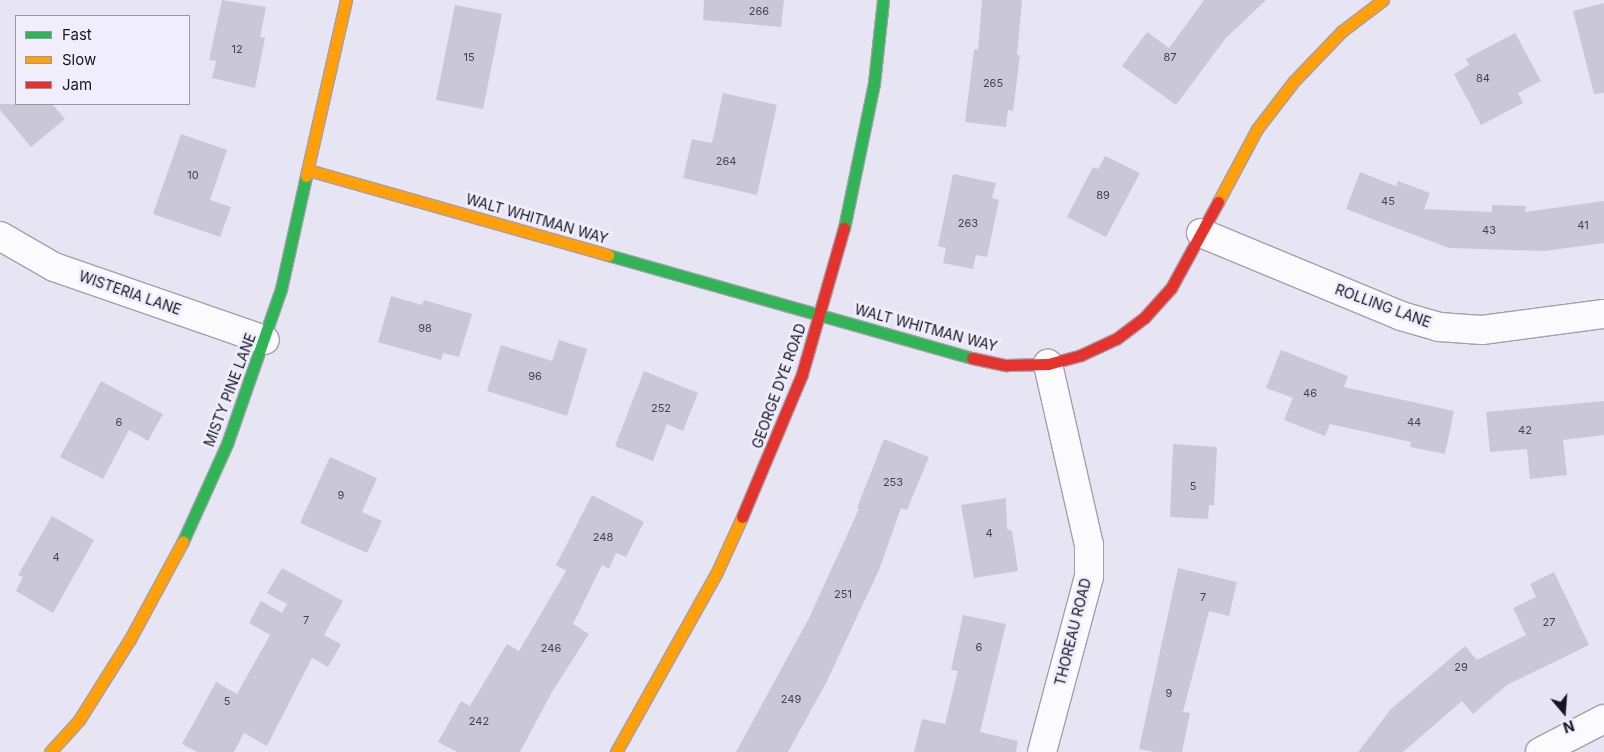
<!DOCTYPE html>
<html>
<head>
<meta charset="utf-8">
<style>
	body { margin:0 }
	#map { position:relative; width:1604px; height:752px; overflow:hidden; background:#e7e5f4; font-family:Inter,sans-serif }
	div>[style] { position:absolute }
	[style*='--x'] { left:calc(var(--x)*1px); top:calc(var(--y)*1px); width:calc(var(--w)*1px); rotate:calc(var(--a)*1deg) }
	.building>* { inset:0; background:#cac8d6 }
	.roads { filter:drop-shadow(1px 0 #a2a0ac) drop-shadow(-1px 0 #a2a0ac) drop-shadow(0 1px #a2a0ac) drop-shadow(0 -1px #a2a0ac) }
	.street>* { height:28px; margin:-14px; padding:0 14px; transform-origin:14px; border-radius:14px; background:#fbfbfd }
	.fast>* { height:11px; margin:-5.5px; padding:0 5.5px; transform-origin:5.5px; border-radius:5.5px; background:#30b455 }
	.slow>* { height:11px; margin:-5.5px; padding:0 5.5px; transform-origin:5.5px; border-radius:5.5px; background:#ff9f0a }
	.jam>* { height:11px; margin:-5.5px; padding:0 5.5px; transform-origin:5.5px; border-radius:5.5px; background:#e5322d }
	span { translate:-50% -50%; white-space:nowrap; text-align:center; line-height:1.15; -webkit-text-stroke:5px #f0eefc; paint-order:stroke }
	.number-label { font-size:11px; color:#44424e }
	.number-label span { -webkit-text-stroke-width:0 }
	.street-label { font-size:14px; color:#171521 }
	.legend { position:absolute; left:15px; top:15px; width:175px; height:90px; box-sizing:border-box; background:#f0eefc; border:1px solid #9997a4; margin:0; padding:6px 9px; list-style:none; font-size:15px; color:#171521 }
	.legend li { display:flex; align-items:center; gap:10px; height:25px }
	.legend b { width:25px; border:1px solid #9997a4 }
	.north { position:absolute; left:1539px; top:687px; width:50px; height:50px; -webkit-text-stroke:4px #f0eefc; paint-order:stroke; rotate:162deg; font-size:14px; font-weight:700; line-height:20px; text-align:center; color:#171521 }
	.north::after { content:''; display:block; margin:auto; width:18px; height:22px; background:#171521; clip-path:polygon(50% 0,100% 100%,50% 72%,0 100%) }
</style>
</head>
<body>
<div id="map">
	<div class="building">
		<i style="clip-path:polygon(222px 0,266px 7px,260px 37px,265px 38px,255px 88px,212px 78px,216px 61px,209px 60px)"></i>
		<i style="clip-path:polygon(704px 0,784px 0,781px 27px,703px 20px)"></i>
		<i style="clip-path:polygon(982px 0,1022px 0,1017px 55px,1020px 55px,1013px 111px,1008px 110px,1006px 127px,965px 122px,974px 49px,978px 50px)"></i>
		<i style="clip-path:polygon(1204px 0,1266px 0,1225px 39px,1176px 105px,1122px 66px,1147px 32px,1169px 48px)"></i>
		<i style="clip-path:polygon(1604px 3px,1604px 93px,1594px 94px,1573px 11px)"></i>
		<i style="clip-path:polygon(455px 5px,502px 14px,483px 109px,436px 100px)"></i>
		<i style="clip-path:polygon(1515px 33px,1541px 81px,1518px 93px,1523px 103px,1481px 125px,1454px 74px,1469px 65px,1466px 59px)"></i>
		<i style="clip-path:polygon(723px 93px,777px 105px,757px 195px,683px 178px,692px 139px,712px 143px)"></i>
		<i style="clip-path:polygon(0 104px,52px 104px,65px 119px,31px 147px,0 110px)"></i>
		<i style="clip-path:polygon(181px 134px,227px 150px,210px 200px,231px 207px,220px 237px,153px 214px)"></i>
		<i style="clip-path:polygon(1105px 156px,1140px 173px,1106px 237px,1067px 217px,1093px 167px,1098px 169px)"></i>
		<i style="clip-path:polygon(1360px 172px,1396px 186px,1398px 181px,1430px 193px,1424px 209px,1492px 212px,1492px 205px,1526px 206px,1525px 212px,1604px 201px,1604px 243px,1544px 251px,1449px 248px,1346px 209px)"></i>
		<i style="clip-path:polygon(953px 174px,996px 183px,992px 198px,999px 200px,987px 257px,976px 255px,973px 269px,943px 263px,946px 248px,938px 246px)"></i>
		<i style="clip-path:polygon(391px 296px,422px 305px,424px 300px,472px 314px,459px 357px,443px 353px,441px 360px,378px 342px)"></i>
		<i style="clip-path:polygon(559px 340px,587px 349px,567px 416px,487px 391px,501px 345px,552px 361px)"></i>
		<i style="clip-path:polygon(1281px 350px,1348px 376px,1344px 387px,1454px 411px,1445px 454px,1410px 447px,1411px 442px,1330px 424px,1325px 436px,1284px 420px,1293px 398px,1266px 388px)"></i>
		<i style="clip-path:polygon(644px 371px,698px 393px,683px 431px,667px 424px,653px 461px,615px 446px)"></i>
		<i style="clip-path:polygon(101px 381px,163px 414px,148px 441px,129px 430px,103px 479px,60px 457px)"></i>
		<i style="clip-path:polygon(1604px 401px,1604px 435px,1563px 440px,1567px 475px,1530px 479px,1527px 449px,1490px 452px,1486px 412px)"></i>
		<i style="clip-path:polygon(884px 439px,929px 457px,907px 510px,901px 508px,879px 570px,826px 683px,788px 752px,736px 752px,809px 618px,859px 509px,857px 508px)"></i>
		<i style="clip-path:polygon(1173px 444px,1217px 447px,1214px 505px,1209px 505px,1208px 519px,1170px 517px)"></i>
		<i style="clip-path:polygon(330px 457px,377px 478px,362px 512px,382px 521px,367px 553px,300px 523px)"></i>
		<i style="clip-path:polygon(592px 495px,644px 522px,626px 557px,616px 553px,609px 569px,602px 565px,573px 624px,589px 634px,552px 692px,520px 752px,457px 752px,438px 742px,461px 701px,470px 706px,507px 644px,519px 651px,566px 571px,556px 565px)"></i>
		<i style="clip-path:polygon(1006px 498px,1007px 529px,1012px 531px,1018px 571px,974px 578px,961px 505px)"></i>
		<i style="clip-path:polygon(52px 516px,94px 540px,53px 613px,16px 591px,23px 577px,18px 575px)"></i>
		<i style="clip-path:polygon(282px 568px,343px 601px,324px 635px,341px 644px,328px 667px,312px 658px,267px 746px,244px 733px,234px 752px,197px 752px,182px 744px,216px 682px,237px 694px,270px 635px,249px 623px,261px 601px,282px 613px,287px 604px,267px 593px)"></i>
		<i style="clip-path:polygon(1178px 568px,1237px 582px,1229px 616px,1209px 611px,1183px 712px,1190px 713px,1182px 752px,1154px 752px,1139px 749px)"></i>
		<i style="clip-path:polygon(1554px 572px,1589px 645px,1507px 685px,1473px 714px,1462px 701px,1403px 752px,1358px 752px,1391px 709px,1465px 646px,1477px 660px,1526px 635px,1513px 608px,1536px 597px,1530px 584px)"></i>
		<i style="clip-path:polygon(963px 615px,1006px 624px,980px 732px,1018px 741px,1016px 752px,914px 752px,922px 719px,945px 724px,958px 671px,951px 670px)"></i>
	</div>
	<div class="roads">
		<div class="street">
			<i style="--x:1201;--y:233;--w:217;--a:22.5"></i>
			<i style="--x:1401;--y:316;--w:40;--a:16"></i>
			<i style="--x:1439;--y:327;--w:43;--a:4"></i>
			<i style="--x:1482;--y:330;--w:123;--a:-7.5"></i>
			<i style="--x:0;--y:236;--w:62;--a:29.9"></i>
			<i style="--x:54;--y:267;--w:223;--a:19.1"></i>
			<i style="--x:1042;--y:752;--w:181;--a:-75"></i>
			<i style="--x:1089;--y:577;--w:32;--a:-90"></i>
			<i style="--x:1089;--y:545;--w:186;--a:-102.8"></i>
			<i style="--x:1540;--y:752;--w:72;--a:-27.3"></i>
		</div>
		<div class="fast">
			<i style="--x:844;--y:228;--w:148;--a:-78.3"></i>
			<i style="--x:874;--y:83;--w:83;--a:-83.8"></i>
			<i style="--x:608;--y:255;--w:378;--a:15.8"></i>
			<i style="--x:183;--y:541;--w:107;--a:-65.6"></i>
			<i style="--x:227;--y:444;--w:164;--a:-70.8"></i>
			<i style="--x:281;--y:289;--w:116;--a:-77.5"></i>
		</div>
		<div class="slow">
			<i style="--x:308;--y:170;--w:312;--a:15.8"></i>
			<i style="--x:306;--y:176;--w:180;--a:-77.2"></i>
			<i style="--x:1218;--y:202;--w:83;--a:-61.9"></i>
			<i style="--x:1257;--y:129;--w:61;--a:-52.4"></i>
			<i style="--x:1294;--y:81;--w:69;--a:-46.2"></i>
			<i style="--x:1342;--y:31;--w:51;--a:-37.1"></i>
			<i style="--x:50;--y:752;--w:43;--a:-47.8"></i>
			<i style="--x:79;--y:720;--w:96;--a:-57.8"></i>
			<i style="--x:130;--y:639;--w:111;--a:-61.6"></i>
			<i style="--x:616;--y:752;--w:204;--a:-60.7"></i>
			<i style="--x:716;--y:574;--w:63;--a:-65.5"></i>
		</div>
		<div class="jam">
			<i style="--x:972;--y:358;--w:35;--a:12"></i>
			<i style="--x:1006;--y:365;--w:42;--a:-1.4"></i>
			<i style="--x:1048;--y:364;--w:34;--a:-15"></i>
			<i style="--x:1081;--y:355;--w:38;--a:-25"></i>
			<i style="--x:1116;--y:339;--w:35;--a:-37"></i>
			<i style="--x:1144;--y:318;--w:40;--a:-48"></i>
			<i style="--x:1171;--y:288;--w:98;--a:-61.3"></i>
			<i style="--x:742;--y:517;--w:155;--a:-67.2"></i>
			<i style="--x:802;--y:374;--w:152;--a:-74"></i>
		</div>
	</div>
	<div class="number-label">
		<span style="left:759px;top:11px">266</span>
		<span style="left:237px;top:49px">12</span>
		<span style="left:469px;top:57px">15</span>
		<span style="left:1170px;top:57px">87</span>
		<span style="left:1483px;top:78px">84</span>
		<span style="left:993px;top:83px">265</span>
		<span style="left:726px;top:161px">264</span>
		<span style="left:193px;top:175px">10</span>
		<span style="left:1103px;top:195px">89</span>
		<span style="left:1388px;top:201px">45</span>
		<span style="left:968px;top:223px">263</span>
		<span style="left:1583px;top:225px">41</span>
		<span style="left:1489px;top:230px">43</span>
		<span style="left:425px;top:328px">98</span>
		<span style="left:535px;top:376px">96</span>
		<span style="left:1310px;top:393px">46</span>
		<span style="left:661px;top:408px">252</span>
		<span style="left:119px;top:422px">6</span>
		<span style="left:1414px;top:422px">44</span>
		<span style="left:1525px;top:430px">42</span>
		<span style="left:893px;top:482px">253</span>
		<span style="left:1193px;top:486px">5</span>
		<span style="left:341px;top:495px">9</span>
		<span style="left:989px;top:533px">4</span>
		<span style="left:603px;top:537px">248</span>
		<span style="left:56px;top:557px">4</span>
		<span style="left:843px;top:594px">251</span>
		<span style="left:1203px;top:597px">7</span>
		<span style="left:306px;top:620px">7</span>
		<span style="left:1549px;top:622px">27</span>
		<span style="left:979px;top:647px">6</span>
		<span style="left:551px;top:648px">246</span>
		<span style="left:1461px;top:667px">29</span>
		<span style="left:1169px;top:693px">9</span>
		<span style="left:791px;top:699px">249</span>
		<span style="left:227px;top:701px">5</span>
		<span style="left:479px;top:721px">242</span>
	</div>
	<div class="street-label">
		<span style="left:537px;top:219px;rotate:16deg">WALT WHITMAN WAY</span>
		<span style="left:130px;top:293px;rotate:19deg">WISTERIA LANE</span>
		<span style="left:1383px;top:306px;rotate:20deg">ROLLING LANE</span>
		<span style="left:926px;top:328px;rotate:15deg">WALT WHITMAN WAY</span>
		<span style="left:779px;top:386px;rotate:-70deg">GEORGE DYE ROAD</span>
		<span style="left:230px;top:390px;rotate:-69deg">MISTY PINE LANE</span>
		<span style="left:1073px;top:632px;rotate:-76deg">THOREAU ROAD</span>
	</div>
	<ul class="legend">
	<li><b style="height:6px;background:#30b455"></b>Fast</li>
	<li><b style="height:6px;background:#ff9f0a"></b>Slow</li>
	<li><b style="height:6px;background:#e5322d"></b>Jam</li>
	</ul>
	<div class="north">N</div>
</div>
</body>
</html>
